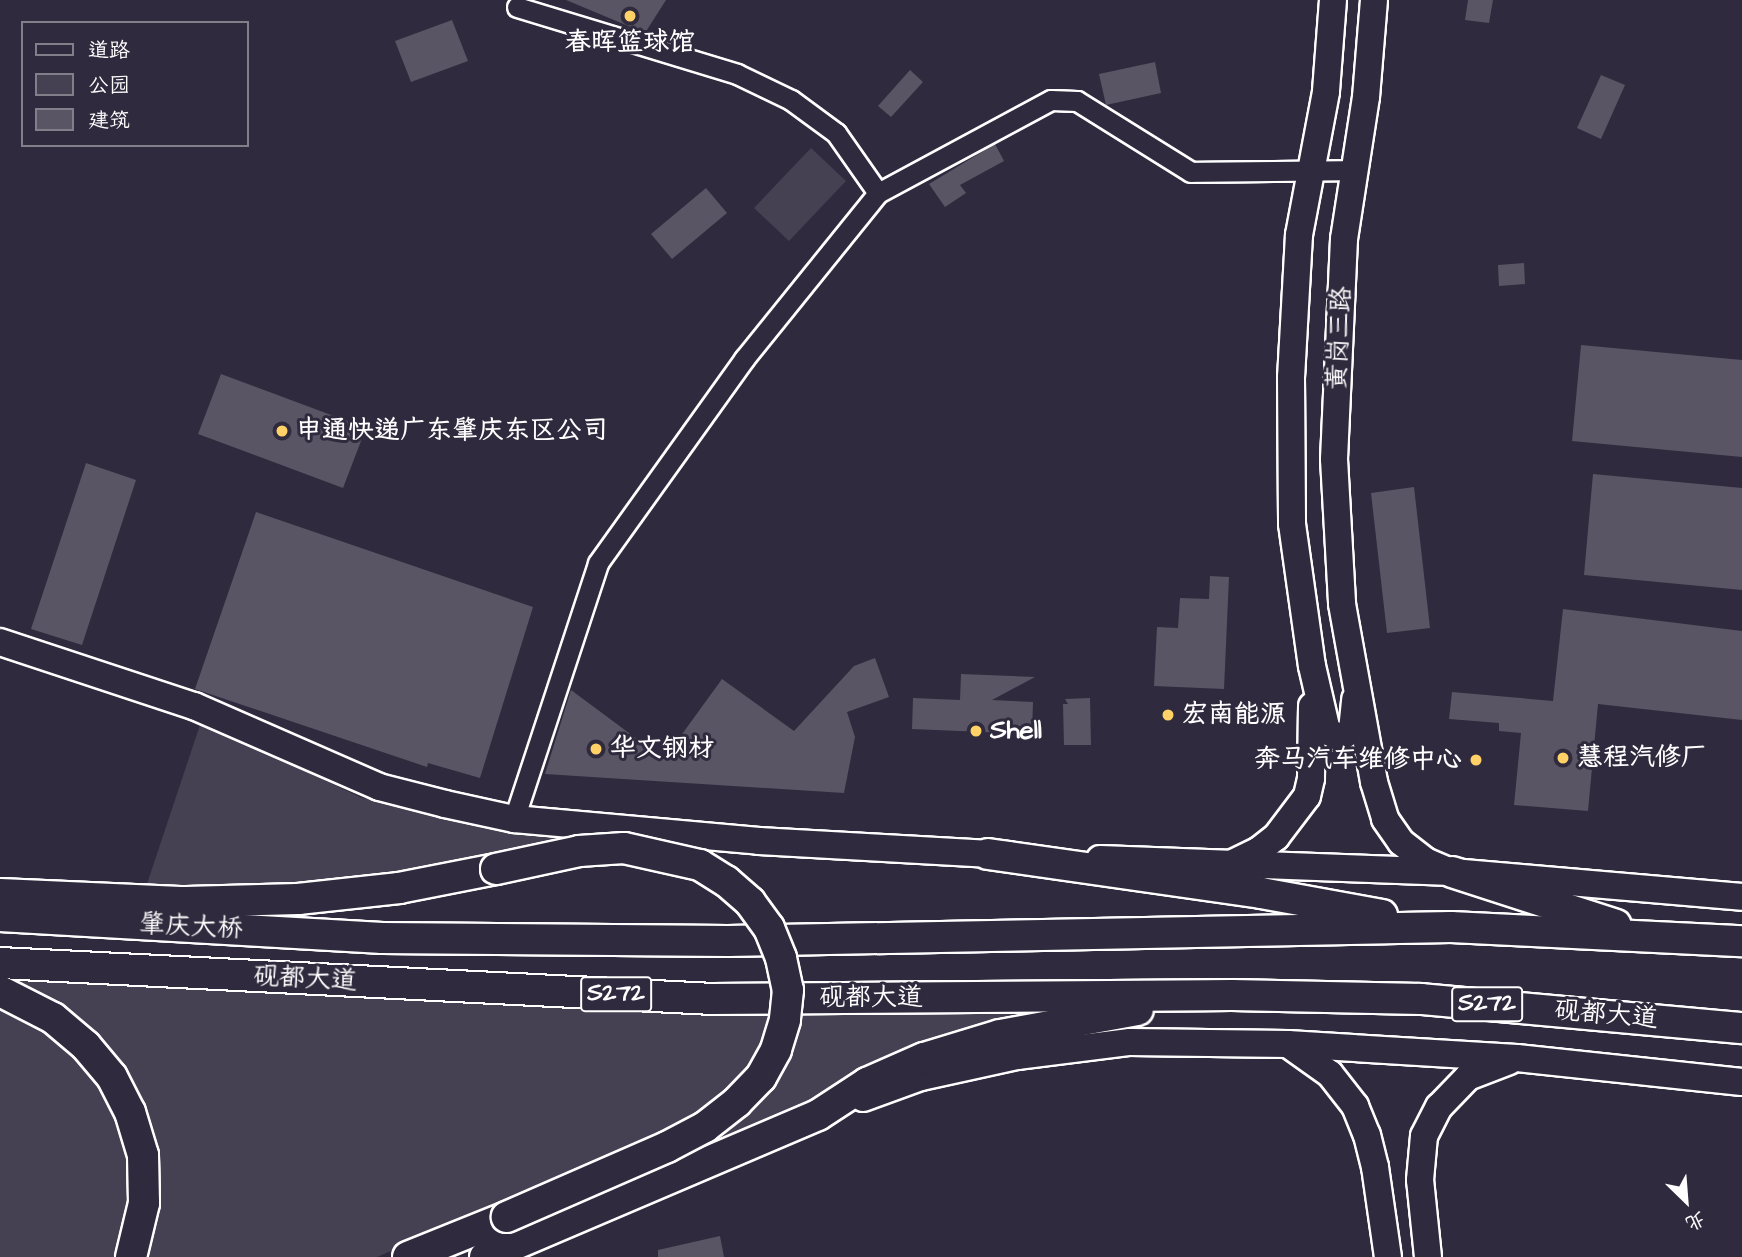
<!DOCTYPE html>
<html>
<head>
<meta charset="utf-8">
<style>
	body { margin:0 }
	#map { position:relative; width:1742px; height:1257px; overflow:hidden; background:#2f2a3d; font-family:"Architects Daughter","LXGW WenKai TC",sans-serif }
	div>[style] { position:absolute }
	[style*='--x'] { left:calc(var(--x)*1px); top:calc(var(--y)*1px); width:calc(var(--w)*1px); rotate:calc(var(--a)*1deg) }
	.green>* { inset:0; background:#464152 }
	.building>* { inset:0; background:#595564 }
	.roads { filter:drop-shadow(2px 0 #fff) drop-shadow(-2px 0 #fff) drop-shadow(0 2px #fff) drop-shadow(0 -2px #fff) }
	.street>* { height:19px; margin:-9.5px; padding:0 9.5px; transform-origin:9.5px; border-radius:9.5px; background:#2f2a3d }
	.secondary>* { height:26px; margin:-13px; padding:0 13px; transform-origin:13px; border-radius:13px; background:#2f2a3d }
	.primary>* { height:30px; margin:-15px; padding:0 15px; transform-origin:15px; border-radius:15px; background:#2f2a3d }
	.bridges { filter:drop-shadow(2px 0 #fff) drop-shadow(-2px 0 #fff) drop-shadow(0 2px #fff) drop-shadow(0 -2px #fff) }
	.primary-bridge>* { height:30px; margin:-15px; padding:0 15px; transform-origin:15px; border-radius:15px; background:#2f2a3d }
	.dots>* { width:19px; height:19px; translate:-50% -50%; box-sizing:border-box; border:4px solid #2f2a3d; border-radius:50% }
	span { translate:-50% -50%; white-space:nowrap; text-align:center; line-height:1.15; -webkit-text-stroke:6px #2f2a3d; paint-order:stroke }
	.shield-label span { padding:2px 5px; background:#2f2a3d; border:2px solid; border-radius:5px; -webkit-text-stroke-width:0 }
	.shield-label { font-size:24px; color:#fff; font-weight:700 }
	.poi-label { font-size:26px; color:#fff; font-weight:700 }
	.left { translate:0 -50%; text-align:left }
	.right { translate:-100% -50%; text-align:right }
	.street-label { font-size:26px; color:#fff }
	.legend { position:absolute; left:21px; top:21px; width:228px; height:126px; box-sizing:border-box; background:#2f2a3d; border:2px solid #827f8b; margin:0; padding:9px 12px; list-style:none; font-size:21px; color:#fff }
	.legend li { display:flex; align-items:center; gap:14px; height:35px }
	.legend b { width:35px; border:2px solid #827f8b }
	.north { position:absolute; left:1651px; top:1166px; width:70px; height:70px; -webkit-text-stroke:5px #2f2a3d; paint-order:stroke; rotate:155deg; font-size:19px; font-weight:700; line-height:28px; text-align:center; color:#fff }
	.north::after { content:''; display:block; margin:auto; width:24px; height:32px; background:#fff; clip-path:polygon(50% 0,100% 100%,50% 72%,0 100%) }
</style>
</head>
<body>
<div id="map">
	<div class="green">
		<i style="clip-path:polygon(811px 148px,846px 181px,789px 241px,754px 208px)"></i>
		<i style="clip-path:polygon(201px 722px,362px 798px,485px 823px,617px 837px,451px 869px,271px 888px,146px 887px)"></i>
		<i style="clip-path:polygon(15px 976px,1052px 1016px,836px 1087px,708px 1149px,636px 1146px,377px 1257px,0 1257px,0 978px)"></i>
	</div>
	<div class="building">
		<i style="clip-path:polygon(566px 0,666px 0,645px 33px)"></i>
		<i style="clip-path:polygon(1468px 0,1493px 0,1489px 23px,1465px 20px)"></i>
		<i style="clip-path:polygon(452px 20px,468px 61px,411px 82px,395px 41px)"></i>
		<i style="clip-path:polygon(1155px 62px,1161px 93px,1106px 105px,1099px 74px)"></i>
		<i style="clip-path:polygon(910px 70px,923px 82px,891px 117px,878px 106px)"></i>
		<i style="clip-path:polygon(1601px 75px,1625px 85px,1601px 139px,1577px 128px)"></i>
		<i style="clip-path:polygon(995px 144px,1004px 161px,960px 185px,966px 193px,945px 207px,929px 184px)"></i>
		<i style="clip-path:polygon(706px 188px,727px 213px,672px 259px,651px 234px)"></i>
		<i style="clip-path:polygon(1524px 263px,1525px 284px,1499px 286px,1498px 265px)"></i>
		<i style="clip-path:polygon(1581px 345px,1742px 360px,1742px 457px,1572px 441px)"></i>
		<i style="clip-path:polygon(221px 374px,366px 428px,343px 488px,198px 434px)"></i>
		<i style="clip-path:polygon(86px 463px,136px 480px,82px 645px,31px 629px)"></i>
		<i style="clip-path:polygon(1593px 474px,1742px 488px,1742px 590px,1584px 575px)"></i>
		<i style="clip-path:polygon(1414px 487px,1430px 628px,1387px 633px,1371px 493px)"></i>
		<i style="clip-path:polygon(256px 512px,533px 607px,480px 778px,428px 763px,427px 767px,195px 689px)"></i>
		<i style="clip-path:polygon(1210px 576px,1229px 577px,1224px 689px,1154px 686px,1157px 627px,1178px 628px,1180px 598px,1209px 599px)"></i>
		<i style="clip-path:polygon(1563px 609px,1742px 631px,1742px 720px,1598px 704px,1588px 811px,1514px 805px,1521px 733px,1499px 731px,1499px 723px,1449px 719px,1452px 692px,1553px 701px)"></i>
		<i style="clip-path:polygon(875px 658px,889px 697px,847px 712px,855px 737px,844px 793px,545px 774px,571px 690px,664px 759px,722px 679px,794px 731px,854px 666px)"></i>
		<i style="clip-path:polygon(961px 674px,1035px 677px,992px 700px,1033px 702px,1032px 734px,912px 729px,913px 698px,960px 700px)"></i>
		<i style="clip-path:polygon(1090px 698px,1091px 745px,1064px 745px,1063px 704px,1068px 704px,1065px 699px)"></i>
		<i style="clip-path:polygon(720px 1236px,724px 1257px,658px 1257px,658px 1250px)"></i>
	</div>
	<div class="roads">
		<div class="street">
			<i style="--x:517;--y:7;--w:230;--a:16.9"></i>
			<i style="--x:737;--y:74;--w:60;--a:25.7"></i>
			<i style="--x:791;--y:100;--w:56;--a:36.3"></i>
			<i style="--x:836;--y:133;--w:73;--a:55"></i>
			<i style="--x:514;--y:819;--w:269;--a:-71.8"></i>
			<i style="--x:598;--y:563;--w:251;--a:-54.4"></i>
			<i style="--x:744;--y:359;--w:213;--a:-51.1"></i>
			<i style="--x:878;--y:193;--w:196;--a:-28.3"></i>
			<i style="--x:1051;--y:100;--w:26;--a:2"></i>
			<i style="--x:1077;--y:101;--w:134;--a:31.9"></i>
			<i style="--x:1191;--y:172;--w:164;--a:-0.7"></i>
		</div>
		<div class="secondary">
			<i style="--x:1333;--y:0;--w:92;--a:94.4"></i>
			<i style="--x:1326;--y:92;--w:146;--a:100.7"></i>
			<i style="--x:1299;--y:235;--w:142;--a:93.2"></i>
			<i style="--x:1291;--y:377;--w:147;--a:89.6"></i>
			<i style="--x:1292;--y:524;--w:143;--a:82"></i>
			<i style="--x:1312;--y:666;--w:67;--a:77"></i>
			<i style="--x:1327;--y:731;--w:15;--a:28"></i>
			<i style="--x:1340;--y:738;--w:14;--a:-34"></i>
			<i style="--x:1352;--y:730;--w:31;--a:-84"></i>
			<i style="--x:1374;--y:0;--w:97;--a:94.7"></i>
			<i style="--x:1366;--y:97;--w:144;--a:98.8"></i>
			<i style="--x:1344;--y:239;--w:220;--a:92.6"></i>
			<i style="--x:1334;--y:459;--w:145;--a:86.8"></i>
			<i style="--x:1342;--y:604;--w:181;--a:79.8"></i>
			<i style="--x:1374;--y:782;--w:39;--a:73"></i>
			<i style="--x:1385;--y:819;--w:28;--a:55"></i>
			<i style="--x:1401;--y:842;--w:31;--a:38"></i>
			<i style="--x:1425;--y:861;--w:21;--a:23"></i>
			<i style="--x:0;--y:642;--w:204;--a:18.3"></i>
			<i style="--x:194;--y:706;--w:202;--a:23.6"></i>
			<i style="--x:379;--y:787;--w:68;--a:14.4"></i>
			<i style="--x:445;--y:804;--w:71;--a:12.3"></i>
			<i style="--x:514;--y:819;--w:246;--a:5.1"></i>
			<i style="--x:759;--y:841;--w:250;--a:3.2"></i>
			<i style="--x:1100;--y:859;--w:352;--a:2.1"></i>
			<i style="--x:1452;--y:872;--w:291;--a:4.9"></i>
			<i style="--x:1233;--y:863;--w:28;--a:-26"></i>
			<i style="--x:1258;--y:851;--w:23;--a:-38"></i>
			<i style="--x:1276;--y:837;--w:51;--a:-52.9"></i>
			<i style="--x:1307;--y:796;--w:18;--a:-77"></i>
			<i style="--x:1311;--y:778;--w:72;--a:-89.2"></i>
			<i style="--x:1289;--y:1045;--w:50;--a:35.3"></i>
			<i style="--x:1330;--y:1074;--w:41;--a:52"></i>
			<i style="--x:1355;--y:1106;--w:31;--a:68"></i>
			<i style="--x:1367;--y:1135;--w:33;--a:76"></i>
			<i style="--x:1375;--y:1167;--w:91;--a:81.8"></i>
			<i style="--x:863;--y:1098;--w:62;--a:-19.9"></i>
			<i style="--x:921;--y:1077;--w:98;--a:-12.3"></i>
			<i style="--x:1017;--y:1056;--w:114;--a:-7.1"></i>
			<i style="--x:1130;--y:1042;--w:158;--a:0.7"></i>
			<i style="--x:1288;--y:1044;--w:229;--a:3.5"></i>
			<i style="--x:1517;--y:1058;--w:226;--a:6.1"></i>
			<i style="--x:1428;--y:1257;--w:77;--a:-95.9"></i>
			<i style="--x:1420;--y:1180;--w:44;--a:-84.8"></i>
			<i style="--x:1424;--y:1136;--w:33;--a:-63"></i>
			<i style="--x:1439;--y:1107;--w:42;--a:-46"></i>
			<i style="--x:1468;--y:1077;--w:44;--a:-21.3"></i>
		</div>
		<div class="primary">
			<i style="--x:988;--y:854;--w:276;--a:8.1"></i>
			<i style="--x:1261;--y:893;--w:123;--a:10.3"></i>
			<i style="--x:1452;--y:872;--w:172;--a:17.9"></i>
			<i style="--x:0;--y:894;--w:186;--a:2.5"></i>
			<i style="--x:186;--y:902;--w:112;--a:-1.5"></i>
			<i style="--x:298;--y:899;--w:102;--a:-6.2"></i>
			<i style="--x:399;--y:888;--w:99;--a:-11.1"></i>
			<i style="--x:0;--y:916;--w:383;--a:3.3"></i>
			<i style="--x:382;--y:938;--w:346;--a:0.5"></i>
			<i style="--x:728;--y:941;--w:723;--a:-1.11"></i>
			<i style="--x:1451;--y:927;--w:291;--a:2.8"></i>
			<i style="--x:0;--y:963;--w:713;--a:2.89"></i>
			<i style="--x:712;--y:999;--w:520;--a:-0.44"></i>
			<i style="--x:1232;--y:995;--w:189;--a:1.2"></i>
			<i style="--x:1421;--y:999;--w:322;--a:5.2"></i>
			<i style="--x:0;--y:991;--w:59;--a:27"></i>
			<i style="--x:53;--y:1018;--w:43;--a:40.3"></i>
			<i style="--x:86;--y:1046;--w:40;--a:50"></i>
			<i style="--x:112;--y:1077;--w:39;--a:63"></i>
			<i style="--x:130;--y:1112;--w:45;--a:73.2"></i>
			<i style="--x:143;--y:1155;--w:48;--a:88.8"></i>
			<i style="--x:144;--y:1203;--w:56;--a:103.5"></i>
			<i style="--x:408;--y:1257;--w:107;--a:-22"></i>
			<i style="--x:485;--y:1257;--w:362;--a:-23.1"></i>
			<i style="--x:818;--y:1115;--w:59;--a:-33.1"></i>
			<i style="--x:867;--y:1083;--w:62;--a:-23.7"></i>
			<i style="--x:924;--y:1058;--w:79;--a:-16.8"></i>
			<i style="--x:1000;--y:1035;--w:140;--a:-10.3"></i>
		</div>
	</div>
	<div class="bridges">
		<div class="primary-bridge">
			<i style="--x:496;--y:869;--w:85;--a:-12.2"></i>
			<i style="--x:579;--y:851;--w:45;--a:-3.8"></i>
			<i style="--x:624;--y:848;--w:78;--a:12.6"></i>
			<i style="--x:700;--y:865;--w:31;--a:32"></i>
			<i style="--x:726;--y:881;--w:32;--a:41"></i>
			<i style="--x:750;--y:902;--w:32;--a:54"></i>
			<i style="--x:769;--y:928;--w:32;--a:68"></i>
			<i style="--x:781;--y:958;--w:33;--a:78"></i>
			<i style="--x:788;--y:990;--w:30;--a:96"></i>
			<i style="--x:785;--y:1020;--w:31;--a:107"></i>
			<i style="--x:776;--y:1050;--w:31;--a:119"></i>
			<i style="--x:761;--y:1077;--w:35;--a:134"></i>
			<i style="--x:737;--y:1102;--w:41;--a:142"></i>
			<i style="--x:705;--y:1127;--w:43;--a:152.2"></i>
			<i style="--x:667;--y:1147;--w:175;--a:156.4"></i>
		</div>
	</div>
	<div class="dots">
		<i style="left:630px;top:16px;background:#ffd166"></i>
		<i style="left:282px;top:431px;background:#ffd166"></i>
		<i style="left:1168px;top:715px;background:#ffd166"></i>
		<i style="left:976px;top:731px;background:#ffd166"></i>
		<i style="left:596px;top:749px;background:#ffd166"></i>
		<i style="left:1563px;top:758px;background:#ffd166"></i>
		<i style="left:1476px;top:760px;background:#ffd166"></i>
	</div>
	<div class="shield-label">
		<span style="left:616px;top:994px">S272</span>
		<span style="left:1487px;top:1004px">S272</span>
	</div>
	<div class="poi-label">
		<span style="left:630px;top:43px">春晖篮球馆</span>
		<span class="left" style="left:296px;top:431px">申通快递广东肇庆东区公司</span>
		<span class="left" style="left:1182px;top:715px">宏南能源</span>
		<span class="left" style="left:990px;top:731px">Shell</span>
		<span class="left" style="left:610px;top:749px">华文钢材</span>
		<span class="left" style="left:1577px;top:758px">慧程汽修厂</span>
		<span class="right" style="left:1462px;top:760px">奔马汽车维修中心</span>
	</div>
	<div class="street-label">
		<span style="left:1340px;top:338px;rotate:-87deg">黄岗三路</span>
		<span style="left:191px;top:927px;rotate:3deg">肇庆大桥</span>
		<span style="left:305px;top:979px;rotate:3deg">砚都大道</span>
		<span style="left:871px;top:998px">砚都大道</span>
		<span style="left:1606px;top:1015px;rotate:5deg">砚都大道</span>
	</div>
	<ul class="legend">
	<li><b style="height:9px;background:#2f2a3d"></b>道路</li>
	<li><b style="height:19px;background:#464152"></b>公园</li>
	<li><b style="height:19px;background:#595564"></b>建筑</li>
	</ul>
	<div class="north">北</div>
</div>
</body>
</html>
